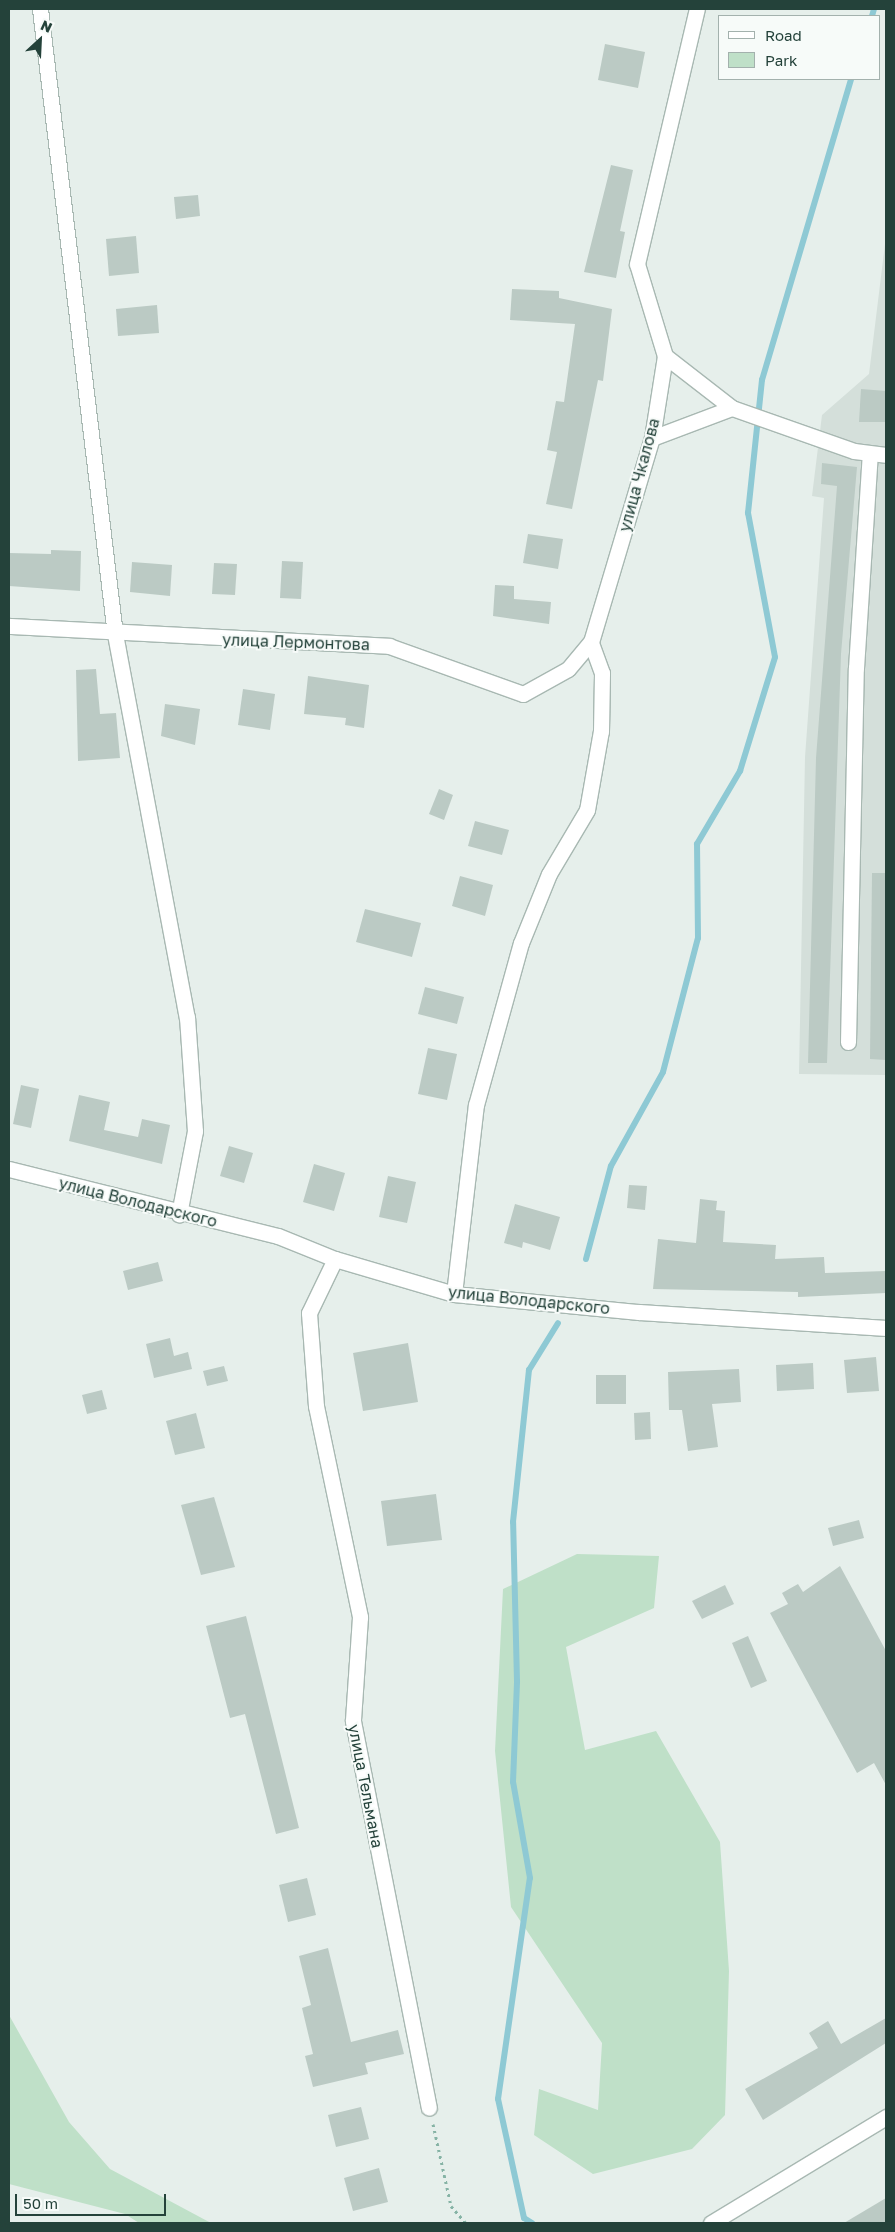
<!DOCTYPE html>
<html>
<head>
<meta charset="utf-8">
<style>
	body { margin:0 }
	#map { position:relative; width:895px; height:2232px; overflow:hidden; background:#e6efeb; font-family:"Golos Text",sans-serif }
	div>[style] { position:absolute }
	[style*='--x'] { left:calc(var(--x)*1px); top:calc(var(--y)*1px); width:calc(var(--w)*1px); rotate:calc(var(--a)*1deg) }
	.built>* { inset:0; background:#d4dfda }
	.green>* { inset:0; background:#bfe0c8 }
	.stream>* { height:6px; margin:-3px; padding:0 3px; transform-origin:3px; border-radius:3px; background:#8ec9d4 }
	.building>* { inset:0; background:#bbcac4 }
	.path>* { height:3px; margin-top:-1.5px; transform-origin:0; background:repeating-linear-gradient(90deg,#86b3a5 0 2.5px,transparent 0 6.5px) }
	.roads { filter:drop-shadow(1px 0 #a8b8b2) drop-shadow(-1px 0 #a8b8b2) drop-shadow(0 1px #a8b8b2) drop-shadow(0 -1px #a8b8b2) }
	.minor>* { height:15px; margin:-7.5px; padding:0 7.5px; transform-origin:7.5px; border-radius:7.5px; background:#fff }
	span { translate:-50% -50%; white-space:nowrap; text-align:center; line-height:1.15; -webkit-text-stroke:4px #f7fbf9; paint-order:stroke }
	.street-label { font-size:16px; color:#24423a }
	.frame { position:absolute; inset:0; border:10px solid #24423a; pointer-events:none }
	.legend { position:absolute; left:718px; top:15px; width:162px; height:65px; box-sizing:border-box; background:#f7fbf9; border:1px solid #a3b1ad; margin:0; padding:6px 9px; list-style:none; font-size:15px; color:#24423a }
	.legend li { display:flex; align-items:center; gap:10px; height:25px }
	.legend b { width:25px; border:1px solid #a3b1ad }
	.north { position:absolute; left:15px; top:15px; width:50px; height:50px; -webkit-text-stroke:4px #f7fbf9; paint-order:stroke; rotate:25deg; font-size:14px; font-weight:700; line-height:20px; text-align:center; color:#24423a }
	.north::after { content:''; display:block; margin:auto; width:18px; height:22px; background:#24423a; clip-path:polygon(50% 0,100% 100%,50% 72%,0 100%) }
	.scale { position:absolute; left:15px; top:2194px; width:151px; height:22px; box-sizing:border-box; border:2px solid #24423a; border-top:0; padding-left:6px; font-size:15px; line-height:18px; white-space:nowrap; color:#24423a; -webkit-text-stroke:4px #f7fbf9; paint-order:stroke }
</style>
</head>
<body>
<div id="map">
	<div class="built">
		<i style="clip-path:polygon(886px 236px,886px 1075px,799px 1074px,805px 757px,824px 498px,812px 496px,822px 415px,869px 374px)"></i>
	</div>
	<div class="green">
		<i style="clip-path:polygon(577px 1554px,659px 1556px,654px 1608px,566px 1647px,585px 1750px,656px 1731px,720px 1842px,729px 1971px,725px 2115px,692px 2149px,593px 2174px,534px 2135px,539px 2089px,598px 2110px,602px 2043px,511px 1907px,495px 1751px,503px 1589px)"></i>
		<i style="clip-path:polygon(9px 2015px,69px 2122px,110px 2169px,211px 2223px,139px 2223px,125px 2214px,9px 2184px)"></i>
	</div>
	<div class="stream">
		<i style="--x:872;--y:16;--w:7;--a:-74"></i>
		<i style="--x:586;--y:1259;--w:96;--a:-75"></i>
		<i style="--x:611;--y:1166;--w:107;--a:-61"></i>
		<i style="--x:663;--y:1072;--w:138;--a:-75.4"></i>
		<i style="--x:698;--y:938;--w:94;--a:-90.6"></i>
		<i style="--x:697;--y:844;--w:85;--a:-59.5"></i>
		<i style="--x:740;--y:771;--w:119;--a:-72.9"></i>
		<i style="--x:775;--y:657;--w:147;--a:-100.6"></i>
		<i style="--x:748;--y:513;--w:134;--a:-84"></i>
		<i style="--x:762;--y:380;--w:314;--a:-73.5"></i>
		<i style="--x:532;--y:2223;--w:9;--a:-148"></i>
		<i style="--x:524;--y:2218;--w:122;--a:-102.3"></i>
		<i style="--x:498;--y:2099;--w:223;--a:-81.8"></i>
		<i style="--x:530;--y:1878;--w:97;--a:-100"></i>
		<i style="--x:513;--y:1782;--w:101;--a:-87.7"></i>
		<i style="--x:517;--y:1681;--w:159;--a:-91.4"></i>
		<i style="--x:513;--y:1522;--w:153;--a:-84"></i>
		<i style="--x:529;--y:1370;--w:55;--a:-58.3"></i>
	</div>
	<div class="building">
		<i style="clip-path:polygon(605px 44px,645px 52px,638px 88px,598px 80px)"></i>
		<i style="clip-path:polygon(611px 165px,633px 170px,620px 231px,625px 232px,616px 278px,584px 272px)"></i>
		<i style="clip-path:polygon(198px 195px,200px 216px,176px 219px,174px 197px)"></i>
		<i style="clip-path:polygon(136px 236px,139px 273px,109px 276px,106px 239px)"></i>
		<i style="clip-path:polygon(512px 289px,559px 291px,559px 298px,612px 309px,603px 381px,598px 380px,572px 509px,546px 504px,557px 452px,547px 450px,556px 401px,564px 402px,575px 324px,510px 320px)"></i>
		<i style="clip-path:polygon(157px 305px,159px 333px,118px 336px,116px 309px)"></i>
		<i style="clip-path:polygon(861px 389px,886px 391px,886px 422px,859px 422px)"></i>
		<i style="clip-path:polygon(822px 463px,857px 467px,841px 654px,827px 1063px,808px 1063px,816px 758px,837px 486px,821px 484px)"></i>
		<i style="clip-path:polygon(528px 534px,563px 539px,558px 569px,523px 563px)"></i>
		<i style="clip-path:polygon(51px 550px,81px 551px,80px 591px,9px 586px,9px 553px,51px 554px)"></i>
		<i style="clip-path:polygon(282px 561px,303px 562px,301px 599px,280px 598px)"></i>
		<i style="clip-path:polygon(132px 562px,172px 565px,170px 596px,130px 592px)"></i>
		<i style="clip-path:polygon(214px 563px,237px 564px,235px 595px,212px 594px)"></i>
		<i style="clip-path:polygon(495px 585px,514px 586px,514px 599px,551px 602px,549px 624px,493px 616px)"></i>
		<i style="clip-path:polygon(96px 669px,100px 714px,116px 713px,120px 758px,78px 761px,76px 670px)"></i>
		<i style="clip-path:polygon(308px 676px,369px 685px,364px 728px,345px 725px,346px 718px,304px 714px)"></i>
		<i style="clip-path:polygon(243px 689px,275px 694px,270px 730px,238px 725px)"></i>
		<i style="clip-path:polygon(165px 704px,200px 709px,195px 745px,161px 736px)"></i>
		<i style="clip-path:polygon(439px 789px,453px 795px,444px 820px,429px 814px)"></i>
		<i style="clip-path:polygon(475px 821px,509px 830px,502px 855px,468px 846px)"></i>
		<i style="clip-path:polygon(872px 873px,886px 873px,886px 1060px,870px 1059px)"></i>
		<i style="clip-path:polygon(460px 876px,493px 885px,485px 916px,452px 906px)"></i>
		<i style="clip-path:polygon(365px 909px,421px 923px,412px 957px,356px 942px)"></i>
		<i style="clip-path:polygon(425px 987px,464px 997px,457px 1024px,418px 1014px)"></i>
		<i style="clip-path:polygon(428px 1048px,457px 1054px,447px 1100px,418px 1094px)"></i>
		<i style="clip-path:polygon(21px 1085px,39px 1089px,31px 1128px,13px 1124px)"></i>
		<i style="clip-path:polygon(79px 1095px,110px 1102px,104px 1130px,138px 1137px,142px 1119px,170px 1125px,162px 1164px,69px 1141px)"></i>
		<i style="clip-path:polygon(229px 1146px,253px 1153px,244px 1183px,220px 1176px)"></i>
		<i style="clip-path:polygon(314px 1164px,345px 1173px,334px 1211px,303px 1202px)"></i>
		<i style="clip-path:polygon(388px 1176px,416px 1182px,407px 1223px,379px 1217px)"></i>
		<i style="clip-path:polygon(629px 1185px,647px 1186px,645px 1210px,627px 1208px)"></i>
		<i style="clip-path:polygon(700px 1199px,717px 1201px,716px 1210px,725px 1211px,723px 1242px,776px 1245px,775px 1259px,824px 1257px,825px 1273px,886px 1271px,886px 1293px,798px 1297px,798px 1292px,653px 1289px,658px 1239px,696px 1243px)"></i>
		<i style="clip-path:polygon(515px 1204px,560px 1217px,550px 1250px,523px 1242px,522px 1248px,504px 1243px)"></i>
		<i style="clip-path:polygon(158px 1262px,163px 1281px,128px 1290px,123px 1271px)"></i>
		<i style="clip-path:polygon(170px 1338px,174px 1356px,188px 1352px,192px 1369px,154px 1378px,146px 1344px)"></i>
		<i style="clip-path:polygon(408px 1343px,418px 1402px,363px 1411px,353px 1353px)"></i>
		<i style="clip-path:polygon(876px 1357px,879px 1391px,847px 1393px,844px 1360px)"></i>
		<i style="clip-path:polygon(813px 1363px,814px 1389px,777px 1391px,776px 1365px)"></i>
		<i style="clip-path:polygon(224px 1366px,228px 1381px,207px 1386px,203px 1371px)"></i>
		<i style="clip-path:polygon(739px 1369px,741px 1402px,712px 1404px,718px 1447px,688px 1451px,682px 1410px,669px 1410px,668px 1372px)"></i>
		<i style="clip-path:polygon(596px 1375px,626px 1375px,626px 1404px,596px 1404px)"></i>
		<i style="clip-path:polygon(102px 1390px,107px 1409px,87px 1414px,82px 1395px)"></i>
		<i style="clip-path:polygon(650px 1412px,651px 1439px,635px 1440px,634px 1413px)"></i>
		<i style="clip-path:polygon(196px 1413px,205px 1448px,175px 1455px,166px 1421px)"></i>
		<i style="clip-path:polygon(436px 1494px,442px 1540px,387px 1546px,381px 1501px)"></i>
		<i style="clip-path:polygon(214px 1497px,235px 1567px,201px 1575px,181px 1505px)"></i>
		<i style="clip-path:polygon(859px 1520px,864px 1538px,833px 1546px,828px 1528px)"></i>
		<i style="clip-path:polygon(840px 1566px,886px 1651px,886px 1785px,874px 1763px,857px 1773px,770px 1613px,788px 1604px,782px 1593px,798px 1584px,803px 1592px)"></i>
		<i style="clip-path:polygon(725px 1585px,734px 1604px,702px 1619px,692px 1601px)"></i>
		<i style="clip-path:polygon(246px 1616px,299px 1828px,276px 1834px,245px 1714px,230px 1718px,206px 1626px)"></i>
		<i style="clip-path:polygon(748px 1636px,767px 1681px,751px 1688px,732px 1643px)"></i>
		<i style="clip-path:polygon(307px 1878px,316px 1915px,288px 1922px,279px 1885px)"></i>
		<i style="clip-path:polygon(328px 1948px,351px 2042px,398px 2030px,404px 2054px,365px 2063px,368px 2074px,313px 2087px,305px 2056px,313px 2054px,302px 2008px,311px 2005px,299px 1956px)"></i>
		<i style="clip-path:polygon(886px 2018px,886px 2043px,763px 2120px,745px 2089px,818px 2048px,809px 2033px,828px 2021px,841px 2044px)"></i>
		<i style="clip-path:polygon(361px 2107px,369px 2139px,336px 2147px,328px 2115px)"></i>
		<i style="clip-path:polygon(379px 2168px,388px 2202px,353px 2211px,344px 2178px)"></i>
		<i style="clip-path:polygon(886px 2198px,886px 2223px,844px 2223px)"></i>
	</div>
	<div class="path">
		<i style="--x:433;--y:2124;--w:84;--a:77.6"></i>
		<i style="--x:451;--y:2206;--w:23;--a:49"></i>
	</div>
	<div class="roads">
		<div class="minor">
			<i style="--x:40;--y:9;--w:629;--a:83.16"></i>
			<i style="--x:115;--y:634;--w:390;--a:79.4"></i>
			<i style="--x:187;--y:1017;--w:114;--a:86"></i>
			<i style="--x:195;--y:1131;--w:85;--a:100.9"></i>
			<i style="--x:665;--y:356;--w:85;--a:37.8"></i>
			<i style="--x:652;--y:438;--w:85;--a:-20.6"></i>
			<i style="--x:732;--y:408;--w:129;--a:19.4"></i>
			<i style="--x:854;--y:451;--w:32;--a:7"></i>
			<i style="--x:9;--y:626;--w:381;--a:3"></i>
			<i style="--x:389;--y:646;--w:142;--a:19.7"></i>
			<i style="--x:523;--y:694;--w:51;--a:-29.1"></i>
			<i style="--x:568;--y:669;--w:35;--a:-50"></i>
			<i style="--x:591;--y:642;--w:213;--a:-73.4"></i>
			<i style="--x:652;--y:438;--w:83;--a:-81"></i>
			<i style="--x:665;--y:356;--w:96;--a:-106.9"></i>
			<i style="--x:637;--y:264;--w:262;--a:-76.8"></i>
			<i style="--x:848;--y:1042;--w:374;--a:-88.8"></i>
			<i style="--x:856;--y:668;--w:215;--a:-86.3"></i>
			<i style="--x:9;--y:1169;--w:277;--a:14"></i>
			<i style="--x:278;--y:1236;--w:61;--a:22"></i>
			<i style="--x:335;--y:1259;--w:124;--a:16.4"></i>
			<i style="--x:454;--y:1294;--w:186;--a:5.6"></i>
			<i style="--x:639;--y:1312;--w:248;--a:3.7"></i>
			<i style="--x:335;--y:1259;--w:60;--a:115.7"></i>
			<i style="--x:309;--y:1313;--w:93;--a:85.7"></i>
			<i style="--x:316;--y:1406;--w:216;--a:78.2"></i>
			<i style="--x:360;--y:1617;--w:104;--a:93.9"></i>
			<i style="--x:353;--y:1721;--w:394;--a:78.9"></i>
			<i style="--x:454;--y:1294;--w:190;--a:-83.4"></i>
			<i style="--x:476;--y:1105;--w:168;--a:-74.5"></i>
			<i style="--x:521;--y:943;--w:74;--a:-67.9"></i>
			<i style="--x:549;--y:874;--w:74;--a:-59.3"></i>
			<i style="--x:587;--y:810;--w:80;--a:-80"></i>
			<i style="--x:601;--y:731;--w:58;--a:-89"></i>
			<i style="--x:602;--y:673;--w:33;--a:-110"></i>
			<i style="--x:711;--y:2223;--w:205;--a:-31.2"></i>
		</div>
	</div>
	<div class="street-label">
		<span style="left:639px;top:475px;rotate:-75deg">улица Чкалова</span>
		<span style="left:296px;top:642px;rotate:2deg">улица Лермонтова</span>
		<span style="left:138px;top:1202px;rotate:14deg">улица Володарского</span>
		<span style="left:529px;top:1300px;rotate:6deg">улица Володарского</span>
		<span style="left:366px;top:1786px;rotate:79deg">улица Тельмана</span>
	</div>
	<div class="frame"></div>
	<ul class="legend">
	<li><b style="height:6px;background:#fff"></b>Road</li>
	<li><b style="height:14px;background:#bfe0c8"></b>Park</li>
	</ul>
	<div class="north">N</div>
	<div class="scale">50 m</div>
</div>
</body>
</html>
